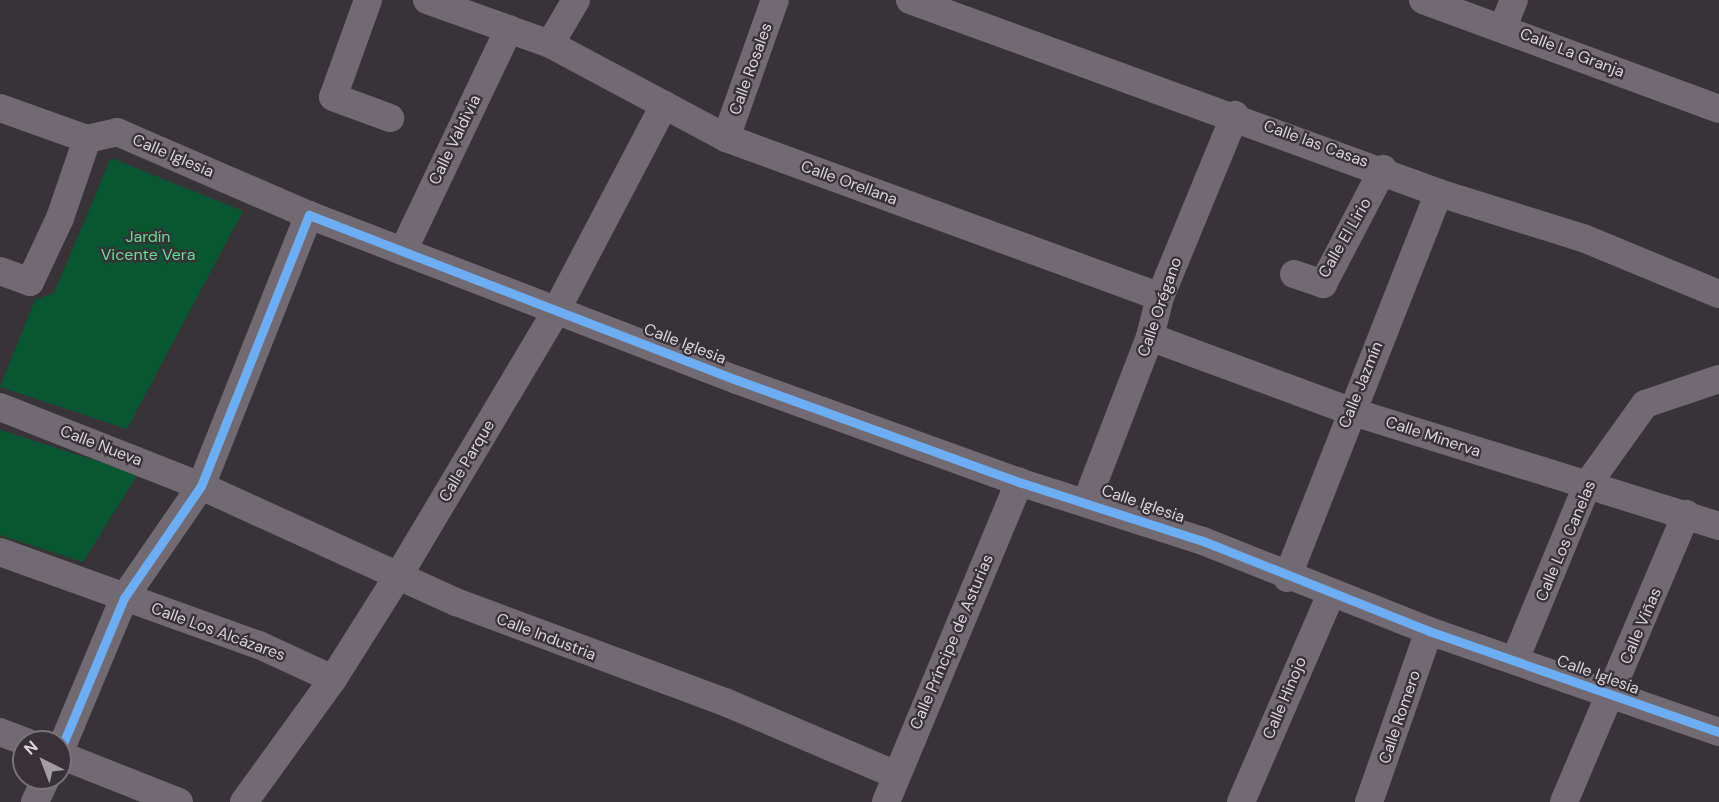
<!DOCTYPE html>
<html>
<head>
<meta charset="utf-8">
<style>
	body { margin:0 }
	#map { position:relative; width:1719px; height:802px; overflow:hidden; background:#373337; font-family:"DM Sans",sans-serif }
	div>[style] { position:absolute }
	[style*='--x'] { left:calc(var(--x)*1px); top:calc(var(--y)*1px); width:calc(var(--w)*1px); rotate:calc(var(--a)*1deg) }
	.green>* { inset:0; background:#095632 }
	.minor>* { height:28px; margin:-14px; padding:0 14px; transform-origin:14px; border-radius:14px; background:#726a72 }
	.cycleway>* { height:9px; margin:-4.5px; padding:0 4.5px; transform-origin:4.5px; border-radius:4.5px; background:#6dadf4 }
	span { translate:-50% -50%; white-space:nowrap; text-align:center; line-height:1.15; -webkit-text-stroke:4.5px #383238; paint-order:stroke }
	.street-label { font-size:16px; color:#dad6da }
	.park-label { font-size:16px; color:#68dd96 }
	.north { position:absolute; left:12px; top:730px; width:60px; height:60px; box-sizing:border-box; background:#383238; border:2px solid #797479; border-radius:50%; rotate:318deg; font-size:16px; font-weight:700; line-height:24px; text-align:center; color:#dad6da }
	.north::after { content:''; display:block; margin:auto; width:21px; height:27px; background:#a19da1; clip-path:polygon(50% 0,100% 100%,50% 72%,0 100%) }
</style>
</head>
<body>
<div id="map">
	<div class="green">
		<i style="clip-path:polygon(111px 158px,243px 211px,127px 429px,0 387px,35px 300px,54px 293px)"></i>
		<i style="clip-path:polygon(0 430px,138px 474px,83px 562px,0 535px)"></i>
	</div>
	<div class="minor">
		<i style="--x:368;--y:0;--w:103;--a:109.8"></i>
		<i style="--x:333;--y:97;--w:61;--a:20.2"></i>
		<i style="--x:427;--y:0;--w:131;--a:19.7"></i>
		<i style="--x:550;--y:44;--w:200;--a:28.1"></i>
		<i style="--x:726;--y:138;--w:462;--a:20.1"></i>
		<i style="--x:910;--y:0;--w:563;--a:20.04"></i>
		<i style="--x:1439;--y:193;--w:151;--a:17.4"></i>
		<i style="--x:1583;--y:238;--w:147;--a:22.4"></i>
		<i style="--x:1423;--y:0;--w:315;--a:20.2"></i>
		<i style="--x:1503;--y:27;--w:29;--a:-68"></i>
		<i style="--x:550;--y:44;--w:51;--a:-59.4"></i>
		<i style="--x:0;--y:108;--w:92;--a:19.6"></i>
		<i style="--x:87;--y:139;--w:31;--a:-13"></i>
		<i style="--x:117;--y:132;--w:209;--a:23.4"></i>
		<i style="--x:726;--y:138;--w:146;--a:-70.5"></i>
		<i style="--x:403;--y:251;--w:246;--a:-64.5"></i>
		<i style="--x:0;--y:271;--w:32;--a:20"></i>
		<i style="--x:30;--y:282;--w:71;--a:-64.9"></i>
		<i style="--x:60;--y:218;--w:83;--a:-71.1"></i>
		<i style="--x:1294;--y:274;--w:31;--a:19"></i>
		<i style="--x:1323;--y:284;--w:130;--a:-62.4"></i>
		<i style="--x:1150;--y:337;--w:213;--a:20.3"></i>
		<i style="--x:1350;--y:411;--w:387;--a:17.3"></i>
		<i style="--x:0;--y:407;--w:216;--a:21.5"></i>
		<i style="--x:201;--y:486;--w:280;--a:24.5"></i>
		<i style="--x:456;--y:602;--w:287;--a:20.4"></i>
		<i style="--x:725;--y:702;--w:186;--a:23.1"></i>
		<i style="--x:1087;--y:500;--w:175;--a:-68.9"></i>
		<i style="--x:1150;--y:337;--w:41;--a:-76"></i>
		<i style="--x:1160;--y:297;--w:197;--a:-67.6"></i>
		<i style="--x:0;--y:552;--w:275;--a:19.8"></i>
		<i style="--x:259;--y:645;--w:81;--a:24.7"></i>
		<i style="--x:1287;--y:578;--w:414;--a:-68.5"></i>
		<i style="--x:1515;--y:660;--w:189;--a:-67.6"></i>
		<i style="--x:1587;--y:485;--w:100;--a:-54.4"></i>
		<i style="--x:1645;--y:404;--w:78;--a:-18.7"></i>
		<i style="--x:0;--y:732;--w:28;--a:21"></i>
		<i style="--x:60;--y:751;--w:166;--a:-67.3"></i>
		<i style="--x:124;--y:598;--w:136;--a:-55.5"></i>
		<i style="--x:201;--y:486;--w:292;--a:-68.3"></i>
		<i style="--x:309;--y:215;--w:459;--a:21.1"></i>
		<i style="--x:737;--y:380;--w:300;--a:19.9"></i>
		<i style="--x:1019;--y:482;--w:193;--a:17.8"></i>
		<i style="--x:1203;--y:541;--w:243;--a:21.7"></i>
		<i style="--x:1429;--y:631;--w:307;--a:19.2"></i>
		<i style="--x:60;--y:755;--w:128;--a:21.6"></i>
		<i style="--x:35;--y:802;--w:26;--a:-65"></i>
		<i style="--x:244;--y:802;--w:152;--a:-54.1"></i>
		<i style="--x:333;--y:679;--w:137;--a:-57.8"></i>
		<i style="--x:406;--y:563;--w:293;--a:-59.2"></i>
		<i style="--x:556;--y:311;--w:233;--a:-62.3"></i>
		<i style="--x:886;--y:802;--w:347;--a:-67.4"></i>
		<i style="--x:1241;--y:802;--w:227;--a:-66.6"></i>
		<i style="--x:1369;--y:802;--w:181;--a:-70.7"></i>
		<i style="--x:1564;--y:802;--w:313;--a:-67"></i>
	</div>
	<div class="cycleway">
		<i style="--x:60;--y:751;--w:166;--a:-67.3"></i>
		<i style="--x:124;--y:598;--w:136;--a:-55.5"></i>
		<i style="--x:201;--y:486;--w:292;--a:-68.3"></i>
		<i style="--x:309;--y:215;--w:459;--a:21.1"></i>
		<i style="--x:737;--y:380;--w:300;--a:19.9"></i>
		<i style="--x:1019;--y:482;--w:193;--a:17.8"></i>
		<i style="--x:1203;--y:541;--w:243;--a:21.7"></i>
		<i style="--x:1429;--y:631;--w:307;--a:19.2"></i>
	</div>
	<div class="street-label">
		<span style="left:1572px;top:53px;rotate:21deg">Calle La Granja</span>
		<span style="left:751px;top:69px;rotate:-70deg">Calle Rosales</span>
		<span style="left:455px;top:140px;rotate:-64deg">Calle Valdivia</span>
		<span style="left:1316px;top:144px;rotate:20deg">Calle las Casas</span>
		<span style="left:173px;top:156px;rotate:23deg">Calle Iglesia</span>
		<span style="left:849px;top:183px;rotate:20deg">Calle Orellana</span>
		<span style="left:1345px;top:238px;rotate:-60deg">Calle El Lirio</span>
		<span style="left:1160px;top:307px;rotate:-71deg">Calle Orégano</span>
		<span style="left:685px;top:344px;rotate:21deg">Calle Iglesia</span>
		<span style="left:1361px;top:385px;rotate:-68deg">Calle Jazmín</span>
		<span style="left:1433px;top:437px;rotate:18deg">Calle Minerva</span>
		<span style="left:101px;top:446px;rotate:21deg">Calle Nueva</span>
		<span style="left:467px;top:461px;rotate:-59deg">Calle Parque</span>
		<span style="left:1143px;top:504px;rotate:19deg">Calle Iglesia</span>
		<span style="left:1566px;top:541px;rotate:-67deg">Calle Los Canelas</span>
		<span style="left:1641px;top:626px;rotate:-67deg">Calle Viñas</span>
		<span style="left:218px;top:632px;rotate:20deg">Calle Los Alcázares</span>
		<span style="left:546px;top:637px;rotate:21deg">Calle Industria</span>
		<span style="left:952px;top:642px;rotate:-67deg">Calle Príncipe de Asturias</span>
		<span style="left:1598px;top:675px;rotate:20deg">Calle Iglesia</span>
		<span style="left:1285px;top:698px;rotate:-67deg">Calle Hinojo</span>
		<span style="left:1400px;top:717px;rotate:-71deg">Calle Romero</span>
	</div>
	<div class="park-label">
		<span style="left:148px;top:246px">Jardín<br>Vicente Vera</span>
	</div>
	<div class="north">N</div>
</div>
</body>
</html>
